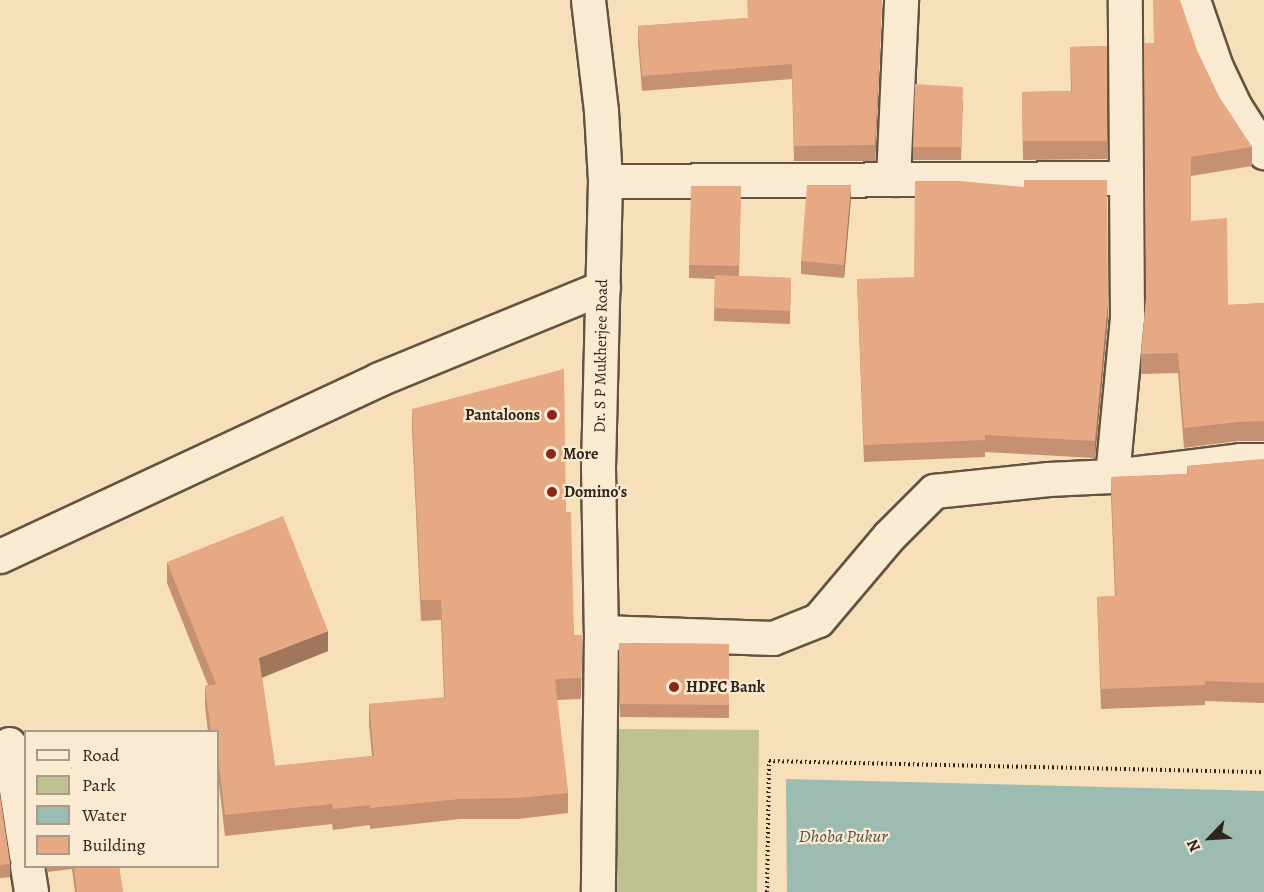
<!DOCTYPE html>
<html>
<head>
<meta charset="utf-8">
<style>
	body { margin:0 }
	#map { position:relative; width:1264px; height:892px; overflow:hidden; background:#f7dfba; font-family:Alegreya,serif }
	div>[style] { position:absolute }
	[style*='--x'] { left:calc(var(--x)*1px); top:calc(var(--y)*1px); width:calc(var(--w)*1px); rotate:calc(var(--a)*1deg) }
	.green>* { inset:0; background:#bdc290 }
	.water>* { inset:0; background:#9dbcb1 }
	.path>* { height:4px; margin-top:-2px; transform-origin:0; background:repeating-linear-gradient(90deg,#2f251b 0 1.5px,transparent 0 4.5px) }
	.roads { filter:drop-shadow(2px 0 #615443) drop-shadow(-2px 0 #615443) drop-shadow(0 2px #615443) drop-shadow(0 -2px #615443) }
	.minor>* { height:33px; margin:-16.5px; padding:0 16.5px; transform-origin:16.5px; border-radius:16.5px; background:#faead2 }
	.wall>* { inset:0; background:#c69172 }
	.shaded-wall>* { inset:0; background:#a1765c }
	.building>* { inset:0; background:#e6a984 }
	.dots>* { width:16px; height:16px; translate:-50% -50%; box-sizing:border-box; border:3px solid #faead2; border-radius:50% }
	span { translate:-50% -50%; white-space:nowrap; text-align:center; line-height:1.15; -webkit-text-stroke:4.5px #faead2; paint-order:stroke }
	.street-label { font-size:16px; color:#2f251b }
	.poi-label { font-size:16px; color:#2f251b; font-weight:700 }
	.right { translate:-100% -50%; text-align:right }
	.left { translate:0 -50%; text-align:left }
	.water-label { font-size:18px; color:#505248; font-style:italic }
	.legend { position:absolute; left:24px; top:730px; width:195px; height:138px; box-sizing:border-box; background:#faead2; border:2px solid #a99b89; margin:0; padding:8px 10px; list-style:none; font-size:18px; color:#2f251b }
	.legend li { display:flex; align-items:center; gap:12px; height:30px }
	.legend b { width:30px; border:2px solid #a99b89 }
	.north { position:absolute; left:1180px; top:808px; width:60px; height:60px; -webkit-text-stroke:4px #faead2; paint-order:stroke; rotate:245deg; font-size:16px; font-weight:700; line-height:24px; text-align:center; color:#2f251b }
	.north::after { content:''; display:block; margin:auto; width:21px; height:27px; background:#2f251b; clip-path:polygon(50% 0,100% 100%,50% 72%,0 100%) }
</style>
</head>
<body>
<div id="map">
	<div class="green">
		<i style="clip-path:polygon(618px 729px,759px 730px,757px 892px,617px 892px)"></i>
	</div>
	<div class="water">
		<i style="clip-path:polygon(786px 779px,1264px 791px,1264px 892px,787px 892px)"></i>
	</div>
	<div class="path">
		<i style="--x:767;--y:892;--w:131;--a:-89.1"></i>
		<i style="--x:769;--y:761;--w:495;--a:1.3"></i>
	</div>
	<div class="roads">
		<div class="minor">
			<i style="--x:588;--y:0;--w:112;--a:83.3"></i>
			<i style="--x:601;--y:111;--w:70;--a:86.7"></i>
			<i style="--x:605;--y:181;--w:287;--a:91.4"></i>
			<i style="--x:598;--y:468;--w:164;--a:89"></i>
			<i style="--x:601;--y:632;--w:260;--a:90.7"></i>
			<i style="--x:1193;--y:0;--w:71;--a:71.1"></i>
			<i style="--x:1216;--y:67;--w:44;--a:64.6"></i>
			<i style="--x:1235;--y:107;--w:54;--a:57.2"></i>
			<i style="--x:893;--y:179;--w:179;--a:-87.4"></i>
			<i style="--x:605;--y:181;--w:521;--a:-0.33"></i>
			<i style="--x:1112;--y:476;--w:159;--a:-84.6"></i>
			<i style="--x:1127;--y:318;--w:318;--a:-90.4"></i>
			<i style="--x:0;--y:556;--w:418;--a:-25"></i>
			<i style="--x:379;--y:379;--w:242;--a:-22.3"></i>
			<i style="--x:601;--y:632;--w:172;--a:2"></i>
			<i style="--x:773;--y:638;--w:48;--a:-21.8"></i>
			<i style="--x:818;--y:620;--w:110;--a:-49.8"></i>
			<i style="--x:889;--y:536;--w:64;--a:-45"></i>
			<i style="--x:934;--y:491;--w:115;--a:-6"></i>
			<i style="--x:1048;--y:479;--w:64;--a:-2.7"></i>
			<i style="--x:1112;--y:476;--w:129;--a:-7.1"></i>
			<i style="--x:1240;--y:460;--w:24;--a:0"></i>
			<i style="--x:9;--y:744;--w:112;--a:81.3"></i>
			<i style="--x:27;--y:866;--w:26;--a:81"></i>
		</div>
	</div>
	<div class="wall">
		<i style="clip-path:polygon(882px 0,875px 161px,794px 161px,792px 79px,642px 91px,638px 42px,638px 26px,748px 18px)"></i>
		<i style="clip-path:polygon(1153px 43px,1198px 53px,1219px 97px,1252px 147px,1252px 166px,1191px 176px,1191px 221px,1228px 305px,1264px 303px,1264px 441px,1238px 441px,1184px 448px,1178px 373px,1141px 374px,1141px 354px,1146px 299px)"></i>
		<i style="clip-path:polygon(1107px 46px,1107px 159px,1023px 160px,1022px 92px,1071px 91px,1070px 47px)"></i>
		<i style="clip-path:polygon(963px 100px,961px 160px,913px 160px,913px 147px)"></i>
		<i style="clip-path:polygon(741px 186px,739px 276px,791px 278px,790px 324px,714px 321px,715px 279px,689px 278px,689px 265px)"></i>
		<i style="clip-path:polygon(851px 198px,844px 278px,801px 274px,801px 261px)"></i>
		<i style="clip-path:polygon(857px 279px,1108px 317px,1095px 458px,985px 452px,985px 457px,864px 462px)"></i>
		<i style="clip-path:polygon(412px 409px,566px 512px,574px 635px,582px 635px,581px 699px,557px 700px,568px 793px,568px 813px,518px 819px,460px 819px,370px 829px,370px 825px,333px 830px,332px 824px,225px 836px,218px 776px,218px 732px,208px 732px,205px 706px,205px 686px,208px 685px,167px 583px,167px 562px,328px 651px,262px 677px,275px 766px,372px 756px,369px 725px,369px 704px,444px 698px,441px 620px,421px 621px,412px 429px)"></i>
		<i style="clip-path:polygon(1264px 459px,1264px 703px,1205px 701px,1205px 705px,1101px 709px,1097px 597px,1115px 596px,1111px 497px,1111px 477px,1187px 474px,1187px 466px)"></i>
		<i style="clip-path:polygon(619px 643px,729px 644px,729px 718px,620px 717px)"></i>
		<i style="clip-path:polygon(0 796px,10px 864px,10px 877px,0 878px)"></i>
		<i style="clip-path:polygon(46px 867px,119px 867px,123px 892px,75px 892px,72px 869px,47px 872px)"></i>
	</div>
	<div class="shaded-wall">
		<i style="clip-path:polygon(882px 0,875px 161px,875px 145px)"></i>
		<i style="clip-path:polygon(851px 185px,851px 198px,844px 278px,844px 265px)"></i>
		<i style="clip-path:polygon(1108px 300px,1108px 317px,1095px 458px,1095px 441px)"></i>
		<i style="clip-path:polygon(328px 631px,328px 651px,259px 679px,259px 658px)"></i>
	</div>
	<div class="building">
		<i style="clip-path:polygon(747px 0,882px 0,875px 145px,794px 146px,792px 64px,642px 76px,638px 26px,748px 18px)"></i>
		<i style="clip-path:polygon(1153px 0,1180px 0,1198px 53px,1219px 97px,1252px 147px,1191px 157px,1191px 221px,1227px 218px,1228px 305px,1264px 303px,1264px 421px,1238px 422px,1184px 428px,1178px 353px,1141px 354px,1146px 298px,1144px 43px,1154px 43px)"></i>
		<i style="clip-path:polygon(1107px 46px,1107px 141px,1023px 141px,1022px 92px,1072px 91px,1070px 47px)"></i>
		<i style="clip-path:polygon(915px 84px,963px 87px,961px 147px,913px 147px)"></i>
		<i style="clip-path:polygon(1024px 180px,1107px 180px,1108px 300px,1095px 441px,985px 435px,985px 440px,864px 445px,857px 279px,914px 277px,915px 181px,960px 181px,1024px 187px)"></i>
		<i style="clip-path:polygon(807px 185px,851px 185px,844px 265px,801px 261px)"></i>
		<i style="clip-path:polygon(691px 186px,741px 186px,739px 266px,689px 265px)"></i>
		<i style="clip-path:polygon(715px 275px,791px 278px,790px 311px,714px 308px)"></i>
		<i style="clip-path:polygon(564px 369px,566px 512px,571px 512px,574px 635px,582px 635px,581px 678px,555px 679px,568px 793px,518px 798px,460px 799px,370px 808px,370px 805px,333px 809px,332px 804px,225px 815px,218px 756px,218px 732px,211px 732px,205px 686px,216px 684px,167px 562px,283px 516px,328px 631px,259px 658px,275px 766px,374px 756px,369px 704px,445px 697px,441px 600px,421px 600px,412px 409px)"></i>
		<i style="clip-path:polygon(1264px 459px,1264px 683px,1205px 681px,1205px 685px,1101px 689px,1097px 597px,1116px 596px,1111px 477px,1188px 474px,1187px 466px)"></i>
		<i style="clip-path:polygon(619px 643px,729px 644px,729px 705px,620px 704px)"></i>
		<i style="clip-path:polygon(0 796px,10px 864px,0 865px)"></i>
		<i style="clip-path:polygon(74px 867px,119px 867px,123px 892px,77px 892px)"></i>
	</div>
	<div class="dots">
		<i style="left:552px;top:415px;background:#8f2418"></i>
		<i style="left:551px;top:454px;background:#8f2418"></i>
		<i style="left:552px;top:492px;background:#8f2418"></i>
		<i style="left:674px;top:687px;background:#8f2418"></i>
	</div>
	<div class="street-label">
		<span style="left:601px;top:356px;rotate:-89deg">Dr. S P Mukherjee Road</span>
	</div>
	<div class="poi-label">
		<span class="right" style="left:540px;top:415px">Pantaloons</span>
		<span class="left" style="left:563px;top:454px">More</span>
		<span class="left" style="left:564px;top:492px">Domino's</span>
		<span class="left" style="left:686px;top:687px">HDFC Bank</span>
	</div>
	<div class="water-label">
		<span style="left:843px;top:836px">Dhoba Pukur</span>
	</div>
	<ul class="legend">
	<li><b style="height:8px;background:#faead2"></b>Road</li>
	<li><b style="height:16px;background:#bdc290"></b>Park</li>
	<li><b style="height:16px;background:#9dbcb1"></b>Water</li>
	<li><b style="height:16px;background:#e6a984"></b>Building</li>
	</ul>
	<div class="north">N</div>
</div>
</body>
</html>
